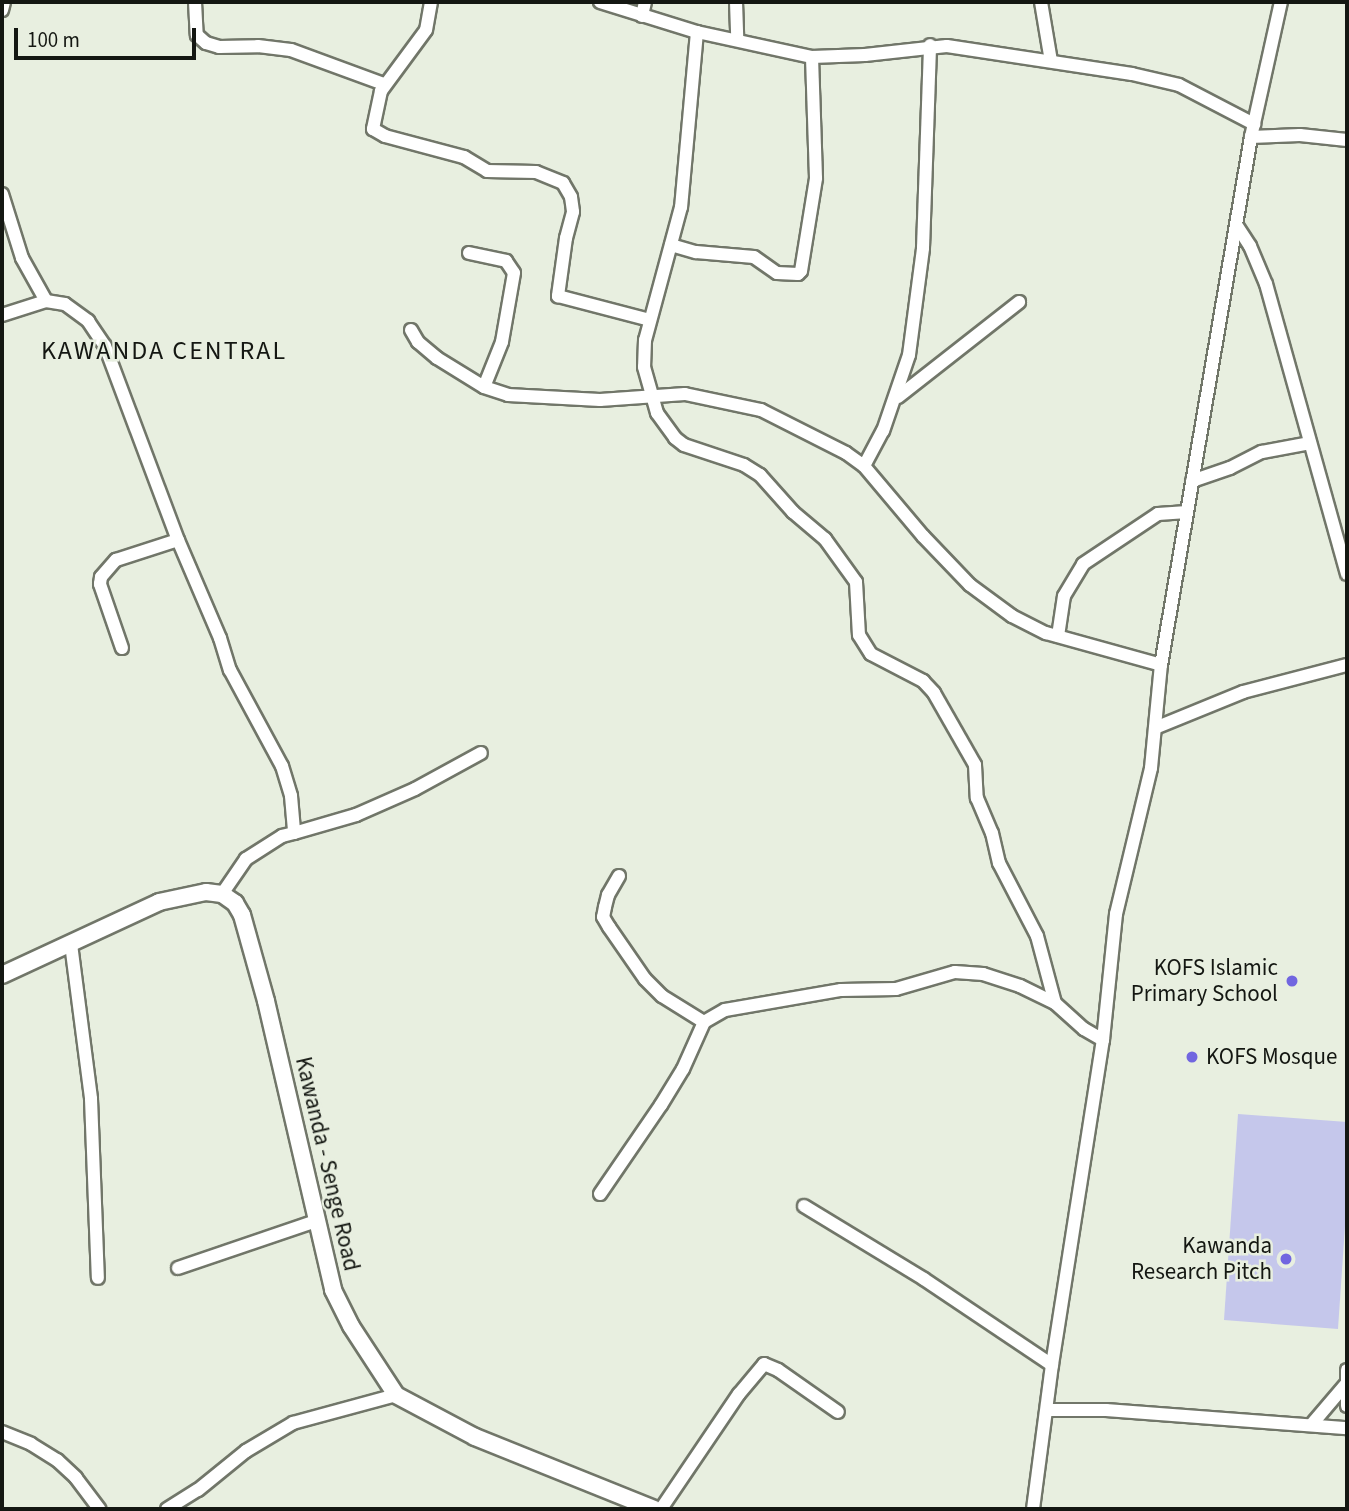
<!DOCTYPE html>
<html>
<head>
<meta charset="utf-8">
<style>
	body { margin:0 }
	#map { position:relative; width:1349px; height:1511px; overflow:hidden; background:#e8efe0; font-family:"Source Sans 3",sans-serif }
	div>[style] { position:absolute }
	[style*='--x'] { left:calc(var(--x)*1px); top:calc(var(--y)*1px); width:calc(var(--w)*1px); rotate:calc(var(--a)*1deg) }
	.green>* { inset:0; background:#c5c7eb }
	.roads { filter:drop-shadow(2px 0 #717669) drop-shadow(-2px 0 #717669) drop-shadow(0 2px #717669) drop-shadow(0 -2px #717669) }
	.minor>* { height:12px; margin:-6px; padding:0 6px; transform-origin:6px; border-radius:6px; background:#fff }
	.tertiary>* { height:16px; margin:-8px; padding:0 8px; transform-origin:8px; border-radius:8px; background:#fff }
	.dots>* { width:19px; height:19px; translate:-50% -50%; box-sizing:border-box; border:4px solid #e8efe0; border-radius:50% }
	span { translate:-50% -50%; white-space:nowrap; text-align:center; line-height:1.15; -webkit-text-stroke:5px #e8efe0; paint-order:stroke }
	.poi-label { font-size:23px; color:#141712 }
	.right { translate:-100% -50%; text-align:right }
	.left { translate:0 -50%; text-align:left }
	.street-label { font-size:23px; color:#141712 }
	.quarter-label { font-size:26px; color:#141712; letter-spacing:2px }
	.frame { position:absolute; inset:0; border:4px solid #141712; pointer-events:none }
	.scale { position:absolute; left:14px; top:28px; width:182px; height:32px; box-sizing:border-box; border:4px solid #141712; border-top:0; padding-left:9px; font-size:21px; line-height:24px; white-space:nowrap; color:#141712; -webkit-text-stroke:5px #e8efe0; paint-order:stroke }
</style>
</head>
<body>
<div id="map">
	<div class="green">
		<i style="clip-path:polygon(1238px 1114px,1347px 1122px,1347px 1197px,1338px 1329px,1224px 1320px)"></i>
	</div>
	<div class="roads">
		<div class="minor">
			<i style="--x:195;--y:2;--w:33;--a:87"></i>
			<i style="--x:197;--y:35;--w:12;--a:42"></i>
			<i style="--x:206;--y:43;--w:14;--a:17"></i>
			<i style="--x:219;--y:47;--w:39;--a:-1"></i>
			<i style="--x:258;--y:46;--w:33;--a:7"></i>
			<i style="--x:291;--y:50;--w:99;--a:20.1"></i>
			<i style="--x:431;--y:2;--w:28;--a:100"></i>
			<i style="--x:426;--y:30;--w:76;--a:126.4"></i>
			<i style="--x:381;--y:91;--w:39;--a:102"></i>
			<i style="--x:373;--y:129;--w:14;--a:30"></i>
			<i style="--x:385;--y:136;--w:82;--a:14.9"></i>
			<i style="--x:464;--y:157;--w:27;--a:31"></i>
			<i style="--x:487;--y:171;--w:49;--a:1.2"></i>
			<i style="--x:536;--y:172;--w:29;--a:22"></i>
			<i style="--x:563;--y:183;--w:16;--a:60"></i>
			<i style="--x:571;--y:197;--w:15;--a:82"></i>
			<i style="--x:573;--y:212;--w:27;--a:105"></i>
			<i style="--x:566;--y:238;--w:59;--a:97.9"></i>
			<i style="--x:558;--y:296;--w:95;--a:14.6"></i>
			<i style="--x:600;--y:2;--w:102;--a:17.2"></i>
			<i style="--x:697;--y:32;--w:118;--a:12.3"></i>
			<i style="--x:812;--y:57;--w:53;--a:-2.2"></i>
			<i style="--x:865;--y:55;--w:82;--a:-6.3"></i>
			<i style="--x:947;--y:46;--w:187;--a:8.6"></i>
			<i style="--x:1132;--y:74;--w:48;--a:13.2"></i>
			<i style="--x:1179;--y:85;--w:85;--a:27.5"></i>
			<i style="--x:736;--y:2;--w:38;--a:88"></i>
			<i style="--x:1041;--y:2;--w:60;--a:80.4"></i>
			<i style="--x:2;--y:10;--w:8;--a:-76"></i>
			<i style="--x:642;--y:16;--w:14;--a:-78"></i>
			<i style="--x:697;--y:32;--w:176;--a:95.2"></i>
			<i style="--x:681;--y:207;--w:138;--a:105.1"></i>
			<i style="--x:645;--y:340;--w:27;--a:92"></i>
			<i style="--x:644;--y:367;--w:48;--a:74.2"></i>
			<i style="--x:657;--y:413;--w:31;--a:54"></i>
			<i style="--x:675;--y:438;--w:11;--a:38"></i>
			<i style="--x:684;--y:445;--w:63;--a:18.4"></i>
			<i style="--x:744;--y:465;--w:19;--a:32"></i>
			<i style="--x:760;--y:475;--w:50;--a:48.3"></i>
			<i style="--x:793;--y:512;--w:42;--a:40.2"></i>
			<i style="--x:825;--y:539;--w:53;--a:54.2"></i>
			<i style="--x:856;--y:582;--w:53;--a:86.8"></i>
			<i style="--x:859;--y:635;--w:22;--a:58"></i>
			<i style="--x:871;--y:654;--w:59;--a:27.4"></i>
			<i style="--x:923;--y:681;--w:16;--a:47"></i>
			<i style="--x:934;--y:693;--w:83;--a:60.3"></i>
			<i style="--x:975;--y:765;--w:33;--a:87"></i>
			<i style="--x:977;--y:798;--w:38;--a:67"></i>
			<i style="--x:992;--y:833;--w:31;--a:77"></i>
			<i style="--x:999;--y:863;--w:82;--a:62.5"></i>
			<i style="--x:1037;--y:936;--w:69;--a:75"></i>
			<i style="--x:1251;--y:137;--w:49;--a:-2.3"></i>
			<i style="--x:1300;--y:135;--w:47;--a:6.1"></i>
			<i style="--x:2;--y:194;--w:67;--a:72.6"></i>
			<i style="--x:22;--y:258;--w:49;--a:60.8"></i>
			<i style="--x:1237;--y:226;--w:24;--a:57"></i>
			<i style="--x:1250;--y:246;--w:41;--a:67.2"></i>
			<i style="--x:1266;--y:284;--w:301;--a:74.4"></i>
			<i style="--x:671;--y:245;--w:26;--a:16"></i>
			<i style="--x:696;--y:252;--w:58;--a:4.9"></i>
			<i style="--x:754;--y:257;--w:28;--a:35"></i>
			<i style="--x:777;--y:273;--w:21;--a:3"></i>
			<i style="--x:798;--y:274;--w:4;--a:-45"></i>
			<i style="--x:801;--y:271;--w:94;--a:-80.8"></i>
			<i style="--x:816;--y:178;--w:121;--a:-91.9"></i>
			<i style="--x:469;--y:253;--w:38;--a:12"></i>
			<i style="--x:506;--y:261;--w:14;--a:56"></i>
			<i style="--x:514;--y:273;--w:70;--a:99.9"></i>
			<i style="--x:502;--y:342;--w:48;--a:111.8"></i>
			<i style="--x:2;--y:315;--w:46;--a:-17.7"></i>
			<i style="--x:46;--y:301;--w:19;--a:9"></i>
			<i style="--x:65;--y:304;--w:29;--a:36"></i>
			<i style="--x:88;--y:321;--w:30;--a:56"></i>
			<i style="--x:105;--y:346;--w:207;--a:69.4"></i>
			<i style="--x:178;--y:540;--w:107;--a:66.8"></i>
			<i style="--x:220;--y:638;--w:34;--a:73"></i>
			<i style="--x:230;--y:670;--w:109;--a:61.6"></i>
			<i style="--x:282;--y:766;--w:31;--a:73"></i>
			<i style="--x:291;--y:796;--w:37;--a:85"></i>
			<i style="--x:294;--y:833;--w:12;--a:166"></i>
			<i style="--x:282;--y:836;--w:43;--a:147.4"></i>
			<i style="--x:246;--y:859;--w:42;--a:124.4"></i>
			<i style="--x:411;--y:330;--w:14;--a:60"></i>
			<i style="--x:418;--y:342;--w:25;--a:40"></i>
			<i style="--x:437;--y:358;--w:55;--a:31.7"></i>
			<i style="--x:484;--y:387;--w:25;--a:18"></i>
			<i style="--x:508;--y:395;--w:92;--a:3.1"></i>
			<i style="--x:600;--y:400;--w:85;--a:-4"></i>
			<i style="--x:685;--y:394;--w:78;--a:11.9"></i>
			<i style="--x:761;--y:410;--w:95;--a:26.8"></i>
			<i style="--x:846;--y:453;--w:22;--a:36"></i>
			<i style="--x:864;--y:466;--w:92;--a:49.9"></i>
			<i style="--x:923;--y:536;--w:68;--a:46.2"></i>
			<i style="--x:970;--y:585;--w:52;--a:36.4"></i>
			<i style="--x:1012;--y:616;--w:38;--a:27"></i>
			<i style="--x:1046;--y:633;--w:119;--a:15.5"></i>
			<i style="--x:898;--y:397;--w:154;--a:-38.1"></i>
			<i style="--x:864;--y:466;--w:40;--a:-62"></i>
			<i style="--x:883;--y:431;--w:80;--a:-71.1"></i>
			<i style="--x:909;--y:355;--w:108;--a:-82.5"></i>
			<i style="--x:923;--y:248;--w:203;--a:-88"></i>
			<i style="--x:1192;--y:481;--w:40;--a:-18.9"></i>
			<i style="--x:1230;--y:468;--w:36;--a:-27"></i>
			<i style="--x:1262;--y:452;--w:49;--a:-10.6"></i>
			<i style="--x:1058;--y:636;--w:40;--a:-81.5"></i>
			<i style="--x:1064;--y:596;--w:37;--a:-59"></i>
			<i style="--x:1083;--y:564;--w:90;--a:-33.7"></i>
			<i style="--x:1158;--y:514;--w:29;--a:-4"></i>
			<i style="--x:122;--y:648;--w:68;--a:-109"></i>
			<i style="--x:100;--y:584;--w:7;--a:-82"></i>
			<i style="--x:101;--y:577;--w:23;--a:-49"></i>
			<i style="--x:116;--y:560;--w:65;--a:-17.9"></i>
			<i style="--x:1155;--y:728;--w:95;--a:-22.2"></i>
			<i style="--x:1243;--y:692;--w:107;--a:-14.6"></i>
			<i style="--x:294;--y:833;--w:65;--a:-16.2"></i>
			<i style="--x:356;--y:815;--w:64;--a:-23.8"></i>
			<i style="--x:415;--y:789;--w:75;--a:-28.6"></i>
			<i style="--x:619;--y:876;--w:22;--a:120"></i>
			<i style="--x:608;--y:895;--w:12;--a:104"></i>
			<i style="--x:605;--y:907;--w:10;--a:101"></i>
			<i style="--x:603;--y:917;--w:12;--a:59"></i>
			<i style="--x:609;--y:927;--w:63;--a:55.3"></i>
			<i style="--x:645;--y:979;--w:24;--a:45"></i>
			<i style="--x:662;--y:996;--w:49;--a:31.8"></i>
			<i style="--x:71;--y:944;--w:156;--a:82.6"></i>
			<i style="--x:91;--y:1099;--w:179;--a:87.8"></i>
			<i style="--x:600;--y:1194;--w:108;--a:-55.6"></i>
			<i style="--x:661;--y:1105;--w:42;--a:-58.6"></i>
			<i style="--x:683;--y:1069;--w:51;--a:-65.9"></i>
			<i style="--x:704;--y:1022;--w:24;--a:-30"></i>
			<i style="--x:725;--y:1010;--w:118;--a:-9.8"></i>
			<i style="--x:841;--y:990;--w:55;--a:-1"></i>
			<i style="--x:896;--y:989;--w:61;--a:-16.1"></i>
			<i style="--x:955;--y:972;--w:28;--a:4"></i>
			<i style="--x:983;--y:974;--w:39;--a:18"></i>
			<i style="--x:1020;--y:986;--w:39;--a:26"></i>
			<i style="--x:1055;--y:1003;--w:39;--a:42"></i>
			<i style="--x:1084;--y:1029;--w:22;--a:30"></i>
			<i style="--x:804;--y:1206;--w:140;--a:31.3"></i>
			<i style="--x:924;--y:1279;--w:154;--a:33.9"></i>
			<i style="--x:178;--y:1268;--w:146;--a:-18.8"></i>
			<i style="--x:1347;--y:1370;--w:36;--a:90"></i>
			<i style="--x:1048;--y:1410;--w:58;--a:0"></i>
			<i style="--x:1106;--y:1410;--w:242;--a:4.3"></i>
			<i style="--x:1312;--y:1424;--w:52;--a:-49.6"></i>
			<i style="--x:2;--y:1432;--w:31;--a:22"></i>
			<i style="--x:31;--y:1444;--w:31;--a:32"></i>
			<i style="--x:57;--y:1460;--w:26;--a:43"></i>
			<i style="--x:76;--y:1478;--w:39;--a:53"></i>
			<i style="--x:167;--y:1509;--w:36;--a:-32"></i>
			<i style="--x:198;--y:1490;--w:62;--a:-39.1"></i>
			<i style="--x:246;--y:1451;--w:55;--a:-30.8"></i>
			<i style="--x:293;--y:1423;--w:107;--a:-15.2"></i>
			<i style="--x:661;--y:1509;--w:139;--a:-55.9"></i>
			<i style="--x:739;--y:1394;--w:39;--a:-50"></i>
			<i style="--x:764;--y:1364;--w:15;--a:23"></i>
			<i style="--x:778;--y:1370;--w:73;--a:35"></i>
			<i style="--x:1033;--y:1509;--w:145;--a:-82.5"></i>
			<i style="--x:1052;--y:1365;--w:329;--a:-81.1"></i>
			<i style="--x:1103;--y:1040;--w:127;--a:-84.1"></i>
			<i style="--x:1116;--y:914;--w:150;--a:-76.5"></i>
			<i style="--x:1151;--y:768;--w:103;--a:-84.5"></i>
			<i style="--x:1161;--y:665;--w:536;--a:-80.33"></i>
			<i style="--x:1251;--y:137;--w:138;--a:-77.5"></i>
		</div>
		<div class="tertiary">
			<i style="--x:2;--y:975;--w:173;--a:-24.9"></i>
			<i style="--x:159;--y:902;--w:48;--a:-12"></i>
			<i style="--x:206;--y:892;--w:16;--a:7"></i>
			<i style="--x:222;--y:894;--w:16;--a:35"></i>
			<i style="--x:235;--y:903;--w:14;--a:60"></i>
			<i style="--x:242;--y:915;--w:89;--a:74.4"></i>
			<i style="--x:266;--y:1001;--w:297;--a:76.9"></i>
			<i style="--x:333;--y:1290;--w:40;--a:63.4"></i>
			<i style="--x:351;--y:1326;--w:82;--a:56.9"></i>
			<i style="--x:396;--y:1395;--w:89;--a:28"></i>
			<i style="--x:475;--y:1437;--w:193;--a:21.9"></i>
		</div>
	</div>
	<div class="dots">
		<i style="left:1292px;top:981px;background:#7166e0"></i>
		<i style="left:1192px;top:1057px;background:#7166e0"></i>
		<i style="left:1286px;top:1259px;background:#7166e0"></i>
	</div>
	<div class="poi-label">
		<span class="right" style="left:1278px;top:981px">KOFS Islamic<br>Primary School</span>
		<span class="left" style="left:1206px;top:1057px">KOFS Mosque</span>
		<span class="right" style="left:1272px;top:1259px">Kawanda<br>Research Pitch</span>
	</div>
	<div class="street-label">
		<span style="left:327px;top:1164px;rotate:77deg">Kawanda - Senge Road</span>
	</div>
	<div class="quarter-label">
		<span style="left:164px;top:351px">KAWANDA CENTRAL</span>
	</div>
	<div class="frame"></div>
	<div class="scale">100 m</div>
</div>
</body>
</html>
